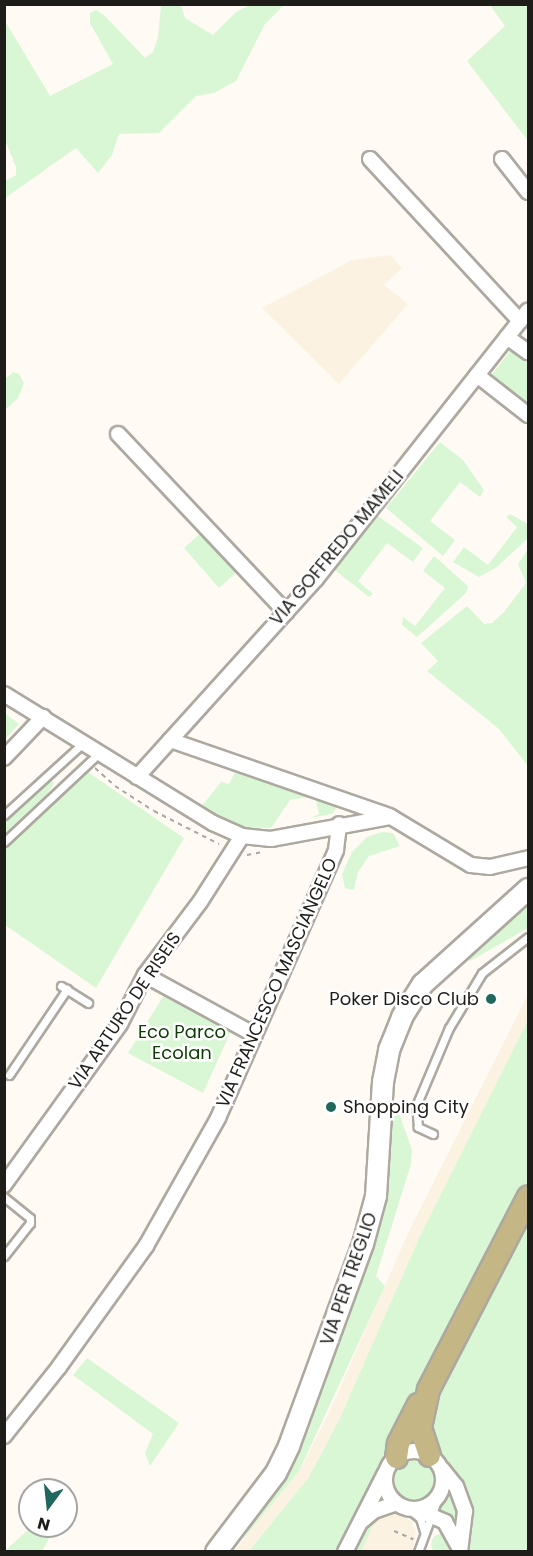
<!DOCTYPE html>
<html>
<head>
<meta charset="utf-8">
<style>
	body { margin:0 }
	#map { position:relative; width:533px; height:1556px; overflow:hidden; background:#fffbf4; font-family:Poppins,sans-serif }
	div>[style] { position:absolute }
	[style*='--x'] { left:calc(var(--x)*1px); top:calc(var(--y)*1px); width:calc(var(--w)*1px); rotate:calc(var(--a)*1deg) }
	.built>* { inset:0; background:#fbf2e2 }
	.green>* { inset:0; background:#d9f7d4 }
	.round { border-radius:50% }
	.path>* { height:2px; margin-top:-1px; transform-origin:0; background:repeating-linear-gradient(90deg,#aaa7a2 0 4.5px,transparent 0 9px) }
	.roads { filter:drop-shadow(2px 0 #ada9a0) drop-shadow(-2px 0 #ada9a0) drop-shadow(0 2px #ada9a0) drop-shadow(0 -2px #ada9a0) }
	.lane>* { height:7px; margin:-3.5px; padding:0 3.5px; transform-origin:3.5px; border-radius:3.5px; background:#fff }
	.street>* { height:14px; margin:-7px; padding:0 7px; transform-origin:7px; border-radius:7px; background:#fff }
	.street>.ring { margin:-7px; padding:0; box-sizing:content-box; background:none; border:14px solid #fff; border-radius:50% }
	.secondary>* { height:20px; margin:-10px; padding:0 10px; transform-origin:10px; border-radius:10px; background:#fff }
	.primary>* { height:21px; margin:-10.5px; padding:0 10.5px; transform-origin:10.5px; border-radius:10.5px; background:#c5b785 }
	.dots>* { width:16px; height:16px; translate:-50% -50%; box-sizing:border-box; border:3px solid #fff; border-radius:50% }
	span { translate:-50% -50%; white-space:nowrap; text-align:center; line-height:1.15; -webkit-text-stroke:5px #fff; paint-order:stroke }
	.street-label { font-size:18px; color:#1f1d1a }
	.poi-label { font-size:18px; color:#1f1d1a }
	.right { translate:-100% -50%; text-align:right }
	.left { translate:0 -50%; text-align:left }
	.park-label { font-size:18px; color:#0b3c02 }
	.frame { position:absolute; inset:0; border:6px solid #1f1d1a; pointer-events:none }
	.north { position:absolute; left:18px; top:1478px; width:60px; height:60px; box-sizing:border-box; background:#fff; border:2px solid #a5a5a3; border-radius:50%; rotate:195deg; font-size:16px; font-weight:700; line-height:24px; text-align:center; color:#1f1d1a }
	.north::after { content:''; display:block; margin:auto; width:21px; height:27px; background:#20685d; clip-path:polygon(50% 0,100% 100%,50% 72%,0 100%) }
</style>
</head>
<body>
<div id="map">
	<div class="built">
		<i style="clip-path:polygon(391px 255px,402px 268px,384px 285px,408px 304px,339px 384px,262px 308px,352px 260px)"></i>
		<i style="clip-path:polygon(528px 994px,528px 1020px,420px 1236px,340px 1418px,309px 1477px,248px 1551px,233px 1552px,299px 1471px,329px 1413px,409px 1231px)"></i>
		<i style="clip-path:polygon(390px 1511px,411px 1521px,416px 1532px,412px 1551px,354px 1552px,376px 1515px)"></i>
	</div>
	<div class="green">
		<i style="clip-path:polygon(161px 5px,181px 5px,185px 18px,213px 35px,236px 12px,250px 5px,284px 5px,265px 24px,236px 81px,214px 93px,196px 96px,159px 133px,119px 134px,112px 155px,98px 173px,76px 148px,5px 198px,5px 181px,16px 175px,16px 167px,5px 140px,5px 21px,50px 96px,113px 64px,90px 23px,90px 13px,96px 10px,104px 15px,145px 58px,153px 52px,158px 37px)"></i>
		<i style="clip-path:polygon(490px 5px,528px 5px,528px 141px,467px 61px,505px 26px)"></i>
		<i style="clip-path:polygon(511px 350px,528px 364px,528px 410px,489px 378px)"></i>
		<i style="clip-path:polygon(13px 372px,19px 374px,24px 383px,18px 398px,5px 410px,5px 379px)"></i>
		<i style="clip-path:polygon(440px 442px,463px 460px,484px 490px,480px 497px,460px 482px,430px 521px,455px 540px,443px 556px,386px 508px)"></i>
		<i style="clip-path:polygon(510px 514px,528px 524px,528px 538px,497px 567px,479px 577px,453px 562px,464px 547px,488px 565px,517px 527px,506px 517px)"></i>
		<i style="clip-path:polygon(378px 516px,423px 548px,413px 562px,387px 543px,358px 581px,373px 594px,369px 597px,333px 569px)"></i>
		<i style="clip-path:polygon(205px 529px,241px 568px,219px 588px,184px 548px)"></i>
		<i style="clip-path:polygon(528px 549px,528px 766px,499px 729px,427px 671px,438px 661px,421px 643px,467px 606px,484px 624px,492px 623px,504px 612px,526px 583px,518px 564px)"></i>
		<i style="clip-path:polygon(434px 556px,468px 586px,466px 593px,417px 637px,402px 625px,403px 617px,415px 626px,445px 588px,423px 571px)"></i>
		<i style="clip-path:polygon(5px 713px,19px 724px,5px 739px)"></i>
		<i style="clip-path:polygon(85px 770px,184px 838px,96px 988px,5px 925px,5px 845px)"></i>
		<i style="clip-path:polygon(236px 770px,295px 793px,297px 790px,340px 803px,332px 814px,310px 818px,319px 814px,315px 796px,290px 800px,271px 828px,243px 827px,201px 807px,221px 782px,229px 784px)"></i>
		<i style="clip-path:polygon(49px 778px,54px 783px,48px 793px,5px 833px,5px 815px)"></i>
		<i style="clip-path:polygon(382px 832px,393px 833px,400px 846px,369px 856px,358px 872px,354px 890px,345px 888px,342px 874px,352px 852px,367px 837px)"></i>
		<i style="clip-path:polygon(528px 904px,528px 928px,470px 961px,464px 955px)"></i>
		<i style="clip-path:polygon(164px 995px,231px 1031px,203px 1093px,128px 1053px)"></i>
		<i style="clip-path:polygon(528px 1020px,528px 1193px,391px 1455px,340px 1551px,248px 1552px,309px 1477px,340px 1418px,420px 1236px)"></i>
		<i style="clip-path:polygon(391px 1111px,399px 1113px,412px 1150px,411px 1164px,376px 1276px,385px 1286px,299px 1471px,241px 1542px,298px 1452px,363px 1278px,382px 1210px)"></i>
		<i style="clip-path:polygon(528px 1219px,528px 1551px,468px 1551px,469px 1511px,454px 1476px,426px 1437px,434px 1396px)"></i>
		<i style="clip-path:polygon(87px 1358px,179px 1423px,150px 1466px,145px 1453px,153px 1434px,73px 1375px)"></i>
		<i class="round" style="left:394px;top:1460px;width:40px;height:40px"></i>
		<i style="clip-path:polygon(450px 1486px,459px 1512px,459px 1531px,439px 1510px)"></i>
		<i style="clip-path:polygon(377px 1517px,361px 1551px,354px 1552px,368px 1523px)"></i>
		<i style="clip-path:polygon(32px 1526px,56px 1526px,42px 1551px,5px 1551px)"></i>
		<i class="round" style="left:431px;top:1534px;width:20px;height:20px"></i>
	</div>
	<div class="path">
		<i style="--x:95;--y:768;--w:27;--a:42"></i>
		<i style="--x:115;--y:786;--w:46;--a:32.7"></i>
		<i style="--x:154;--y:811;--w:73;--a:26.9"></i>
		<i style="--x:247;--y:855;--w:15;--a:-11"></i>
		<i style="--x:394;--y:1531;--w:21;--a:23"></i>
	</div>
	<div class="roads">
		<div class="lane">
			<i style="--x:4;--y:815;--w:107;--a:-42.3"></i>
			<i style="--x:4;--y:842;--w:130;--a:-43.1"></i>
			<i style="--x:61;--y:986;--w:32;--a:32"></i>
			<i style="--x:9;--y:1075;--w:104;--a:-56"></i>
			<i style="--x:433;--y:1134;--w:17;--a:-155"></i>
			<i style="--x:418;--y:1127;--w:21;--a:-95"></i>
			<i style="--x:416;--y:1106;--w:85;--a:-67.1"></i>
			<i style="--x:449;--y:1028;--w:64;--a:-59"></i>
			<i style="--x:482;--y:973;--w:58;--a:-38"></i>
			<i style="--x:4;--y:1197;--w:33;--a:39"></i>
			<i style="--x:30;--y:1218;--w:5;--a:90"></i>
			<i style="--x:30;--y:1223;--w:42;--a:128.2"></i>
			<i style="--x:407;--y:1508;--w:16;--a:38"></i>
			<i style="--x:420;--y:1518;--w:14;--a:73"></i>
			<i style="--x:418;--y:1552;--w:61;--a:-69.8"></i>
		</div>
		<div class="street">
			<i style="--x:370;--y:159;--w:221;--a:47.2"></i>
			<i style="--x:502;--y:159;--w:42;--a:51.8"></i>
			<i style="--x:507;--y:337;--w:26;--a:36"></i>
			<i style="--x:477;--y:375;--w:65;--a:38.1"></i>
			<i style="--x:118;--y:434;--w:245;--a:46.7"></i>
			<i style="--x:4;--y:694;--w:246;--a:31.7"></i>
			<i style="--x:213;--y:823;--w:32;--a:24"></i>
			<i style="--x:242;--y:836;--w:29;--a:6"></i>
			<i style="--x:271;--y:839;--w:122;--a:-10.4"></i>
			<i style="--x:391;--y:817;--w:93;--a:31"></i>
			<i style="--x:471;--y:865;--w:19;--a:6"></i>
			<i style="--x:490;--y:867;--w:39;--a:-13"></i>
			<i style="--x:170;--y:740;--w:232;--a:19.1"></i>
			<i style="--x:4;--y:758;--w:57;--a:-46.4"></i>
			<i style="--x:137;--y:777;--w:267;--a:-47.9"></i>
			<i style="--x:316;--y:579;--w:342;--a:-51.7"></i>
			<i style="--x:145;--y:975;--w:125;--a:28.6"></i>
			<i style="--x:4;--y:1185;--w:198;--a:-54.2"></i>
			<i style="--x:120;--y:1024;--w:55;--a:-63"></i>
			<i style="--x:145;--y:975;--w:91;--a:-53"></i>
			<i style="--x:200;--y:902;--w:78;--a:-57.5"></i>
			<i style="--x:4;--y:1436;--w:88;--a:-51.4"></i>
			<i style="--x:59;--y:1367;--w:149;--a:-54.3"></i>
			<i style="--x:146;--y:1246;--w:147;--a:-60.6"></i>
			<i style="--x:218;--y:1118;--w:293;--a:-66.2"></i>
			<i style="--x:336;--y:850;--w:26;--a:-83"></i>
			<i class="ring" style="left:385px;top:1451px;width:44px;height:44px"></i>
			<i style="--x:442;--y:1469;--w:22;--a:51"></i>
			<i style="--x:456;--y:1486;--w:27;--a:70"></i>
			<i style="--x:465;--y:1511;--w:41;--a:97"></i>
			<i style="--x:415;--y:1509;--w:33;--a:23"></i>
			<i style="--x:445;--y:1522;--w:31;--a:61"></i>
			<i style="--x:362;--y:1521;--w:16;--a:-40"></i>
			<i style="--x:374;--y:1511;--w:24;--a:-19"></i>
			<i style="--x:345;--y:1552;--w:89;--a:-63.1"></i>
		</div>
		<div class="secondary">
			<i style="--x:216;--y:1552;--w:99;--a:-52.8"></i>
			<i style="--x:276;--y:1473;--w:30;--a:-64"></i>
			<i style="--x:289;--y:1446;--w:215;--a:-69.9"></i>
			<i style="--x:363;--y:1244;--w:50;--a:-74.8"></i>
			<i style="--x:376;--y:1196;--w:114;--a:-86.5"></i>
			<i style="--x:383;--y:1082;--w:33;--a:-79"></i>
			<i style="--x:389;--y:1050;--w:35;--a:-68"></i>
			<i style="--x:402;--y:1017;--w:39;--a:-58"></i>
			<i style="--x:423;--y:984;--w:142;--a:-42.1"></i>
		</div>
		<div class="primary">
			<i style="--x:429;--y:1455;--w:29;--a:-108"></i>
			<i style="--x:420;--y:1427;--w:39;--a:-78"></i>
			<i style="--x:428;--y:1389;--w:217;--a:-62.6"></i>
			<i style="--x:396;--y:1457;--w:14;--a:-82"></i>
			<i style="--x:398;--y:1443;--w:44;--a:-62.9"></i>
		</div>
	</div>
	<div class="dots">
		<i style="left:491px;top:999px;background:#20685d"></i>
		<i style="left:331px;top:1107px;background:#20685d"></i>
	</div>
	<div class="street-label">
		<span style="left:337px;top:548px;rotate:-50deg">VIA GOFFREDO MAMELI</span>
		<span style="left:277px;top:983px;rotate:-66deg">VIA FRANCESCO MASCIANGELO</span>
		<span style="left:125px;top:1011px;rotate:-56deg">VIA ARTURO DE RISEIS</span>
		<span style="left:349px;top:1279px;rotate:-71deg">VIA PER TREGLIO</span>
	</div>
	<div class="poi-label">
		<span class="right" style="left:479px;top:999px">Poker Disco Club</span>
		<span class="left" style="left:343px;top:1107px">Shopping City</span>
	</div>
	<div class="park-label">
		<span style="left:182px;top:1043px">Eco Parco<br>Ecolan</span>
	</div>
	<div class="frame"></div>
	<div class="north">N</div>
</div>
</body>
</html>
